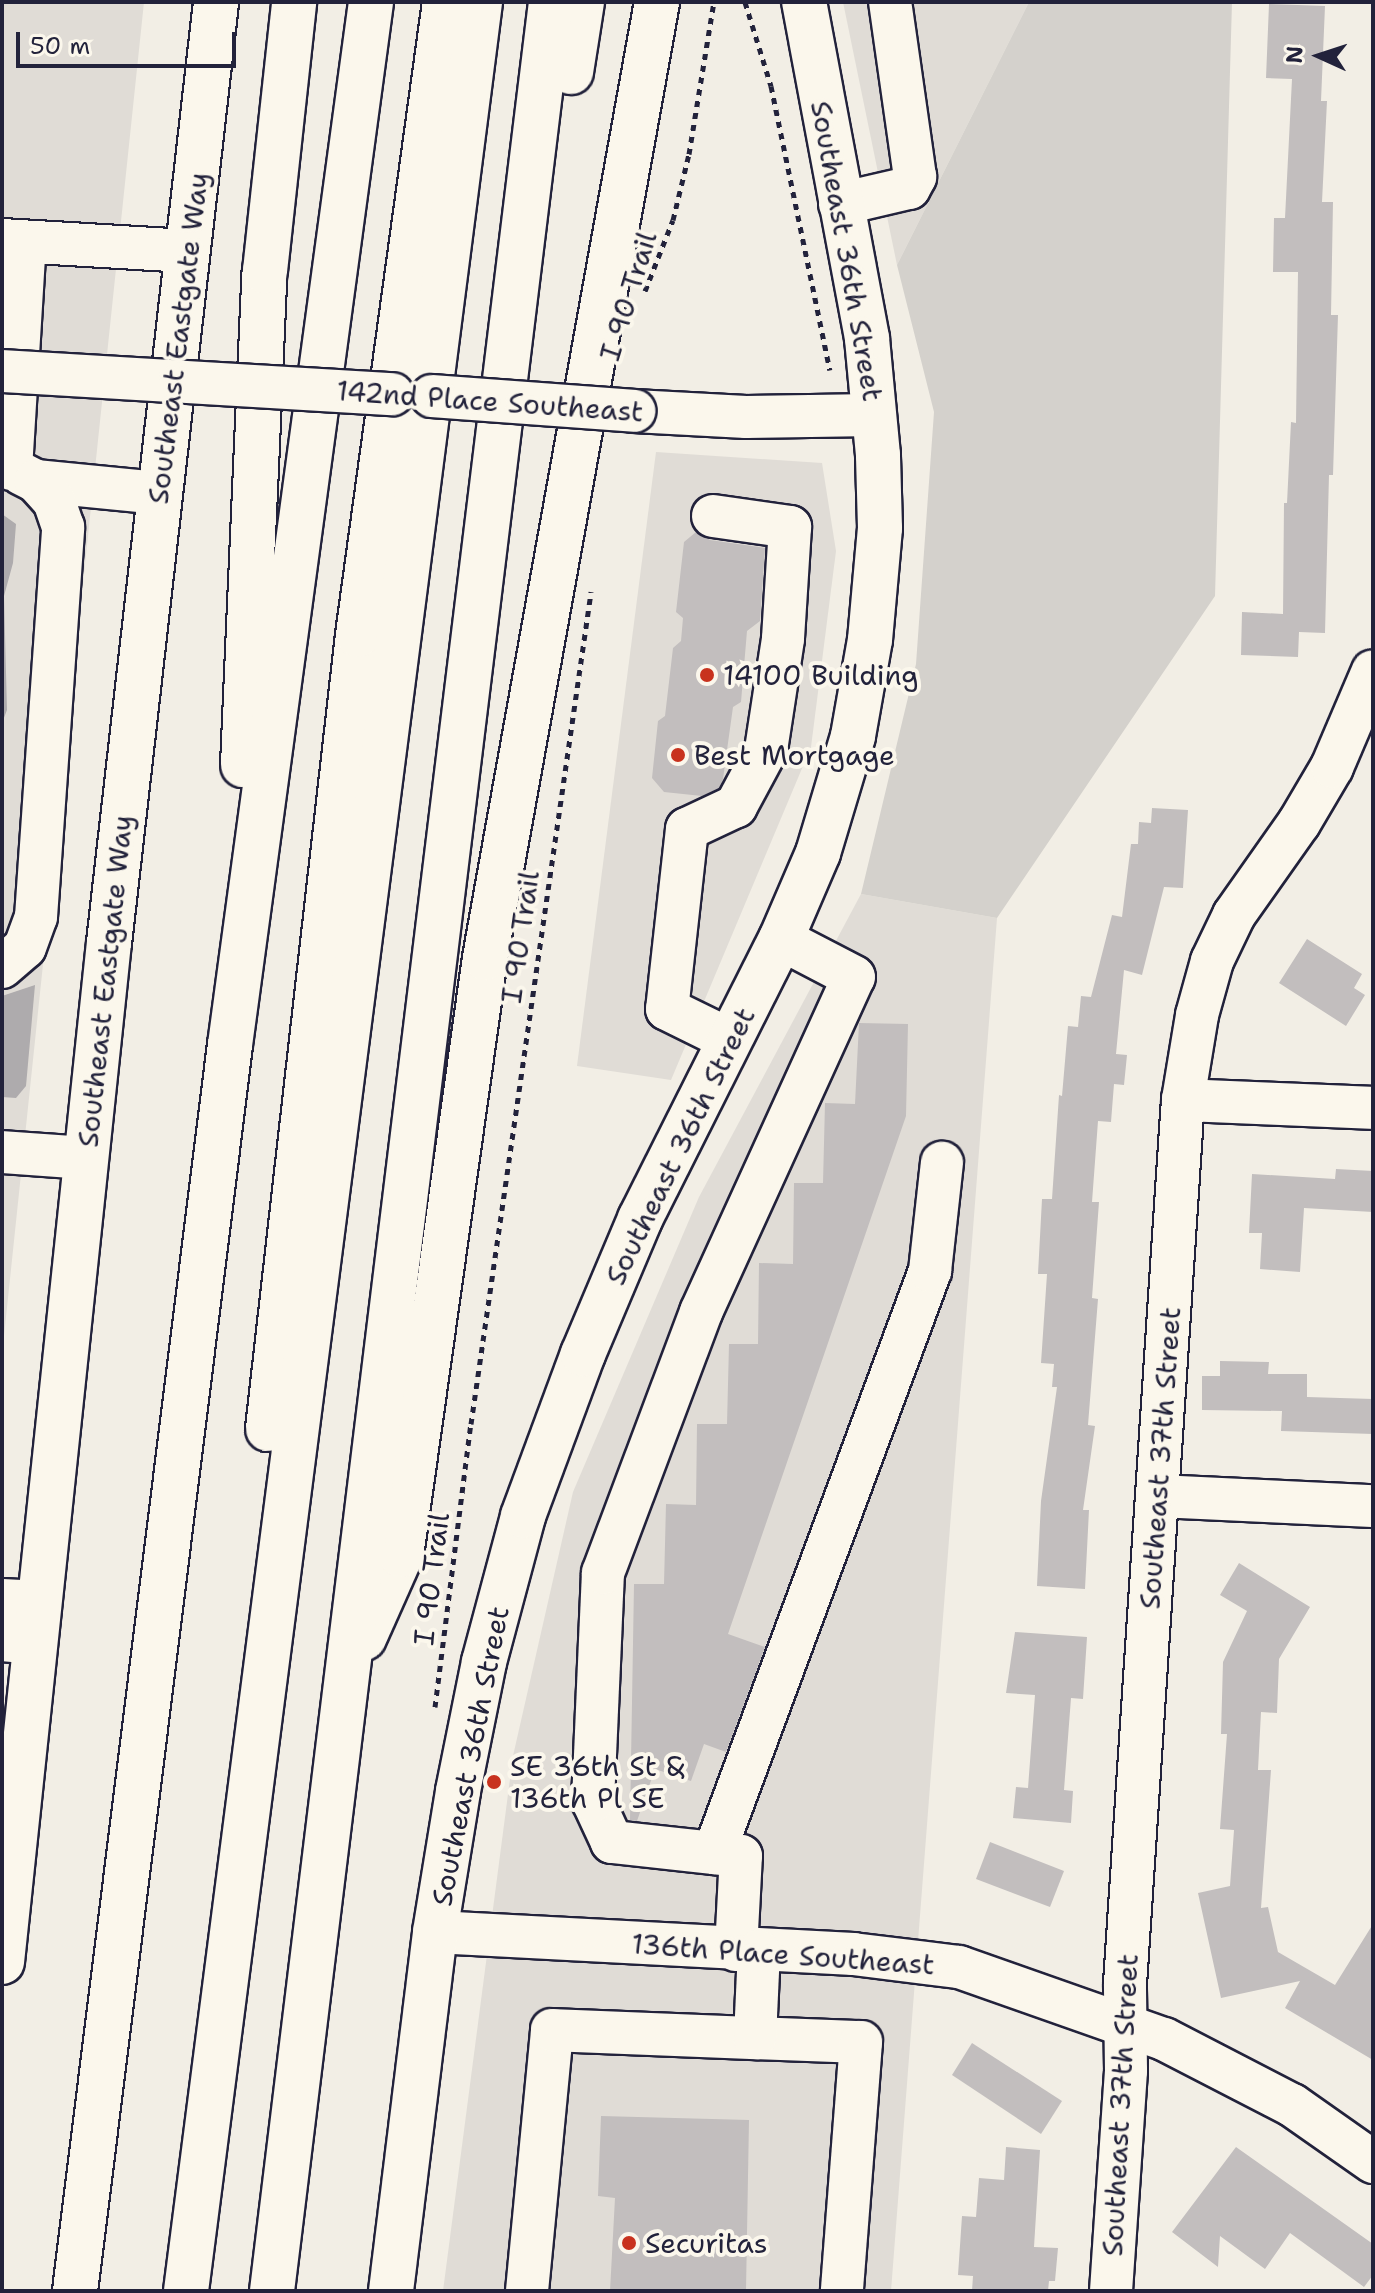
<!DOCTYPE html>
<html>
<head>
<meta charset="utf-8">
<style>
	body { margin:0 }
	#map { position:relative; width:1375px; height:2293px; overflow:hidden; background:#f2eee5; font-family:"Shantell Sans",sans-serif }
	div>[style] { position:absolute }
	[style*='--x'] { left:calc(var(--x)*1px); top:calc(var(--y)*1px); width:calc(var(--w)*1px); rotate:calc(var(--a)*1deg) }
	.built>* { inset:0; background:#e0dcd6 }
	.green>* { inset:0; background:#d4d1cc }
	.water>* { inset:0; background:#aeabad }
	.building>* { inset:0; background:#c2bebe }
	.path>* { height:5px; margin-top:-2.5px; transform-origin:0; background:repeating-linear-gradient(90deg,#22223b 0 6px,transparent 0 12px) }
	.roads { filter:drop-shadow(2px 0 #22223b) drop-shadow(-2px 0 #22223b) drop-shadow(0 2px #22223b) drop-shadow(0 -2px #22223b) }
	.minor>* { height:42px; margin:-21px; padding:0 21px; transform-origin:21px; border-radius:21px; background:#fbf7ec }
	.major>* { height:44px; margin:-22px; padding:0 22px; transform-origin:22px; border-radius:22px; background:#fbf7ec }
	.highway>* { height:44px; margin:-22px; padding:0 22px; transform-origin:22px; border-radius:22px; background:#fbf7ec }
	.bridges { filter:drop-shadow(2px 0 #22223b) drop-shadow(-2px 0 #22223b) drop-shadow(0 2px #22223b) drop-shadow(0 -2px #22223b) }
	.minor-bridge>* { height:42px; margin:-21px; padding:0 21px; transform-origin:21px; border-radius:21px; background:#fbf7ec }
	.dots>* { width:22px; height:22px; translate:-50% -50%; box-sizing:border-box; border:4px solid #fbf7ec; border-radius:50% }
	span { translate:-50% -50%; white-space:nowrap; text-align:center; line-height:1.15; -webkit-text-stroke:8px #fbf7ec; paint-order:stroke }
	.street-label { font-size:28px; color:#22223b }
	.poi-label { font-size:28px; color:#22223b }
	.left { translate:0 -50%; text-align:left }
	.frame { position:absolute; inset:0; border:4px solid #22223b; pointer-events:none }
	.north { position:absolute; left:1279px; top:16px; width:80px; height:80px; -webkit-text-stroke:6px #fbf7ec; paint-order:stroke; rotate:273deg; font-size:22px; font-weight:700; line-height:32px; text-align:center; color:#22223b }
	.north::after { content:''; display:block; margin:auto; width:28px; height:36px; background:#22223b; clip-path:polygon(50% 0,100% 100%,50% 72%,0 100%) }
	.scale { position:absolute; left:16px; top:32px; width:220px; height:36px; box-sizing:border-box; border:4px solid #22223b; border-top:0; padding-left:10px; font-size:24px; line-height:28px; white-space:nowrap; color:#22223b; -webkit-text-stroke:6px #fbf7ec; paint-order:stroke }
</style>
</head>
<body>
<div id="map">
	<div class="built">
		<i style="clip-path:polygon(2px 2px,144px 2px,2px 1355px)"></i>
		<i style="clip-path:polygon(843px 2px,1029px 2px,897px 265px)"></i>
		<i style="clip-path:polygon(656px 452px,822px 463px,836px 551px,811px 747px,671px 1080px,577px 1066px)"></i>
		<i style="clip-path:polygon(861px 894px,997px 918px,891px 2291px,443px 2291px,513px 1756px,573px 1492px,699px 1197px)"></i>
	</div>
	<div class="green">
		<i style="clip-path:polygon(1029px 2px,1232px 2px,1215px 596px,997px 918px,861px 894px,916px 664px,934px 412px,897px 265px)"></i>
	</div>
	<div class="water">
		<i style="clip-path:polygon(2px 514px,16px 524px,13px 563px,4px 596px,7px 710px,2px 723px)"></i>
		<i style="clip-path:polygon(35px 985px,26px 1086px,16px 1098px,2px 1097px,2px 996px)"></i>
	</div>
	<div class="building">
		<i style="clip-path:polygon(1269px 4px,1325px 6px,1321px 101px,1327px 101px,1322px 202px,1333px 202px,1331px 315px,1338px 315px,1333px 475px,1329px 475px,1325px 633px,1299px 632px,1298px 657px,1241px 655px,1242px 612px,1283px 614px,1284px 503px,1287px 503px,1291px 422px,1296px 423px,1298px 272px,1273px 272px,1274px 218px,1285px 218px,1292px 79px,1266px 78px)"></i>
		<i style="clip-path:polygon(696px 532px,710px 540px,765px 548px,760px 621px,747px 631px,741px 702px,733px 707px,723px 779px,719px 788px,702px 796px,664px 792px,652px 778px,658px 721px,665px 716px,673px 648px,681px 641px,683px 618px,676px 612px,684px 542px)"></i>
		<i style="clip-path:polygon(1152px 808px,1188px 810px,1183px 888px,1164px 887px,1142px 975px,1124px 970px,1116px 1054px,1127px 1055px,1124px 1085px,1114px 1084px,1111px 1122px,1098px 1121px,1092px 1202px,1099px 1202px,1092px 1298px,1098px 1299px,1088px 1425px,1095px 1426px,1083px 1510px,1089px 1510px,1085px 1589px,1037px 1586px,1041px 1501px,1057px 1387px,1052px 1387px,1054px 1364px,1041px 1363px,1047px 1274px,1038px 1274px,1042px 1199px,1052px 1199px,1059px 1095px,1062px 1096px,1068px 1026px,1078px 1027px,1081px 996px,1091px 997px,1112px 915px,1122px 917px,1131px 844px,1138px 844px,1139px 822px,1151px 823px)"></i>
		<i style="clip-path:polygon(1307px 939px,1362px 974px,1354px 988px,1365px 995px,1346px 1026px,1279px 983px)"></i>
		<i style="clip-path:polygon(859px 1023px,908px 1024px,906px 1116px,728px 1634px,765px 1647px,726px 1752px,704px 1744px,691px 1781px,655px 1769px,637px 1821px,630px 1820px,634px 1584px,664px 1584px,666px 1504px,696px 1505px,697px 1424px,727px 1424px,729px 1344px,758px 1344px,759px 1263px,793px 1264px,794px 1183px,823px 1183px,825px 1103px,855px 1104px)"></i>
		<i style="clip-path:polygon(1336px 1169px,1373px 1171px,1373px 1212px,1304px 1208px,1300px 1272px,1260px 1269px,1262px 1233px,1249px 1233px,1252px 1174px,1335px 1179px)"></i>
		<i style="clip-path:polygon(1220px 1361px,1269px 1362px,1268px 1374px,1307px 1374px,1307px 1397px,1373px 1399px,1373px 1434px,1281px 1431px,1282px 1411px,1202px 1410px,1202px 1376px,1220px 1376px)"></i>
		<i style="clip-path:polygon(1239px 1563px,1310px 1607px,1279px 1659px,1277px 1713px,1261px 1712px,1258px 1770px,1271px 1770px,1261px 1908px,1268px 1907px,1278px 1952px,1335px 1985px,1373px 1924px,1373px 2060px,1285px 2008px,1300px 1981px,1221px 1998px,1198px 1893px,1230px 1886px,1234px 1830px,1220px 1829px,1227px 1734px,1221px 1734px,1223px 1662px,1247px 1611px,1220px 1595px)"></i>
		<i style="clip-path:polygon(1015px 1632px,1087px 1637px,1083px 1699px,1071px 1698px,1064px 1790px,1073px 1791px,1071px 1823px,1013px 1818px,1016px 1787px,1028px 1788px,1035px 1695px,1006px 1693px)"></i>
		<i style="clip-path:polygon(990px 1842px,1064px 1871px,1050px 1907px,976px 1879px)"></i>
		<i style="clip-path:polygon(972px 2043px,1062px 2101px,1041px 2134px,952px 2075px)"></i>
		<i style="clip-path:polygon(601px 2116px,749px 2120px,746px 2291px,610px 2291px,615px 2198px,598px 2196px)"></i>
		<i style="clip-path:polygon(1006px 2147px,1040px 2150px,1034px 2247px,1058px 2248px,1055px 2281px,1049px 2281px,1048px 2291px,972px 2291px,973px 2276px,958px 2275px,962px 2216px,976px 2217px,979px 2178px,1004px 2180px)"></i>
		<i style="clip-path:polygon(1236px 2147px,1373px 2244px,1373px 2275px,1364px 2287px,1290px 2233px,1265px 2269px,1220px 2236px,1218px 2267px,1172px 2232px)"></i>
	</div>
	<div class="path">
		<i style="--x:745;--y:2;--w:88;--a:72.8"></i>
		<i style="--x:771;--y:86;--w:290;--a:78.3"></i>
		<i style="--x:645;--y:291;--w:76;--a:-68.5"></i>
		<i style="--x:673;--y:220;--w:68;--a:-76.4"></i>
		<i style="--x:689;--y:154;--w:154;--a:-80.7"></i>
		<i style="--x:435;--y:1707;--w:285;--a:-82.8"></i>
		<i style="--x:471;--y:1424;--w:841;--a:-81.79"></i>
	</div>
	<div class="roads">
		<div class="minor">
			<i style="--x:840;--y:204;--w:71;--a:-13.1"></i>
			<i style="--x:909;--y:188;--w:13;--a:-61"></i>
			<i style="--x:915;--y:177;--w:177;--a:-98.1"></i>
			<i style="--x:2;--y:240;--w:187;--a:3.4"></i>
			<i style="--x:634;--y:411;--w:112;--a:3.1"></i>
			<i style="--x:746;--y:417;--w:128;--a:-0.9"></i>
			<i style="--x:11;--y:469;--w:227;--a:-86.5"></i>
			<i style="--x:22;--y:474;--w:16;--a:27"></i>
			<i style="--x:36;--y:481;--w:124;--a:5.6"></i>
			<i style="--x:713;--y:516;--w:78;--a:8.1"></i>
			<i style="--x:790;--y:527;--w:112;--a:93.6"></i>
			<i style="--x:783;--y:639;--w:112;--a:98.7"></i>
			<i style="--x:766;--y:750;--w:64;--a:118.2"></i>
			<i style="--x:736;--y:806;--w:54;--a:154.9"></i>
			<i style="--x:687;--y:829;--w:181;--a:96.3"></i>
			<i style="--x:667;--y:1009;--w:70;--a:26.2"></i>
			<i style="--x:2;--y:967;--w:30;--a:-41"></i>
			<i style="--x:25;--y:947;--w:32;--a:-70"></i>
			<i style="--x:36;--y:917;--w:391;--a:-86"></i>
			<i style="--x:63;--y:527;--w:28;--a:-109"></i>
			<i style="--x:54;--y:501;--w:27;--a:-132"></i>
			<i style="--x:1183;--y:1100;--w:190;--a:2.4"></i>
			<i style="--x:2;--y:1152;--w:84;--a:4.1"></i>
			<i style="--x:1158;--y:1496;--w:215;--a:2.7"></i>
			<i style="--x:2;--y:1600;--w:38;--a:3"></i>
			<i style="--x:2;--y:1640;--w:34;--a:5"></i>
			<i style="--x:714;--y:1853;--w:621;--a:-69.64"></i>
			<i style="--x:930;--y:1271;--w:109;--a:-83.7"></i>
			<i style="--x:435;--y:1932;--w:419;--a:3"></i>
			<i style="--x:853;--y:1954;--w:107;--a:7"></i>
			<i style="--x:959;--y:1967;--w:217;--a:19.4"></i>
			<i style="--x:1164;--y:2039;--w:144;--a:27.3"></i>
			<i style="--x:1292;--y:2105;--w:99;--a:35.1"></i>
			<i style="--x:736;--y:1950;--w:94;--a:-87"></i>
			<i style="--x:741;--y:1856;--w:130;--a:-173.8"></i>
			<i style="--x:612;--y:1842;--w:45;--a:-114.9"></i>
			<i style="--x:593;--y:1801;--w:228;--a:-87.5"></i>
			<i style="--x:603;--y:1573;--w:279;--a:-69.4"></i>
			<i style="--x:701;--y:1312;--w:368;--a:-65.5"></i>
			<i style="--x:854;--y:977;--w:82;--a:-152.5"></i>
			<i style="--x:755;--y:2038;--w:106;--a:2.2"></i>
			<i style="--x:861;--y:2042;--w:250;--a:94.4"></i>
			<i style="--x:527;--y:2291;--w:262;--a:-84.5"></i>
			<i style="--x:552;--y:2030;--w:203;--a:2.3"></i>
			<i style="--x:755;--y:2038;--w:87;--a:-87.4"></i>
			<i style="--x:1111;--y:2291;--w:221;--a:-86.1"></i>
			<i style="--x:1126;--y:2071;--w:87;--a:-90.7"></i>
			<i style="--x:1125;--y:1984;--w:886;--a:-86.25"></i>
			<i style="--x:1183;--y:1100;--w:86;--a:-80.6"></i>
			<i style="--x:1197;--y:1015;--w:56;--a:-74.5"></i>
			<i style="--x:1212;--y:961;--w:51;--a:-64.4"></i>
			<i style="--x:1234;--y:915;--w:113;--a:-54.8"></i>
			<i style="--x:1299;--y:823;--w:65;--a:-59.5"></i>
			<i style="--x:1332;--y:767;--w:104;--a:-66.9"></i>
		</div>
		<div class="major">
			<i style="--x:2;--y:1962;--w:1025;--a:-84.01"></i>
			<i style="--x:109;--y:943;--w:947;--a:-83.51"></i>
			<i style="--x:391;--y:2291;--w:362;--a:-83"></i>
			<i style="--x:435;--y:1932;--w:143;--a:-80.7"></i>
			<i style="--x:458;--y:1791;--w:132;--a:-78.6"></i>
			<i style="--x:484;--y:1662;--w:151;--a:-75"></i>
			<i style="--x:523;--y:1516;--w:173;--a:-69.7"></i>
			<i style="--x:583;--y:1354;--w:147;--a:-67.1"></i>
			<i style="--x:640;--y:1219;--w:313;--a:-63.3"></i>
			<i style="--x:781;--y:939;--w:94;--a:-66.7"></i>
			<i style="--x:818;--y:853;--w:122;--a:-73.3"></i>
			<i style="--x:853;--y:736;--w:97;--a:-80"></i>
			<i style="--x:870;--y:640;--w:112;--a:-84.9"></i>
			<i style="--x:880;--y:528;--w:73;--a:-91.6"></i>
			<i style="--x:878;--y:455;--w:118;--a:-95.4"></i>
			<i style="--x:867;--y:338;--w:342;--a:-100.6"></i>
		</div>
		<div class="highway">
			<i style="--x:571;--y:72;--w:71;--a:-81.1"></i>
			<i style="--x:243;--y:765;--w:494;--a:-87.5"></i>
			<i style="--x:265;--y:271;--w:271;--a:-83.8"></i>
			<i style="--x:268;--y:1429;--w:799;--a:-83.53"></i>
			<i style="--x:358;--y:635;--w:639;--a:-82.17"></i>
			<i style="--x:364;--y:1638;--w:91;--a:-66"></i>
			<i style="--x:401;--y:1555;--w:603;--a:-81.99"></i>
			<i style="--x:485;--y:958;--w:971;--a:-79.8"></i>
			<i style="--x:75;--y:2291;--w:1256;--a:-82.91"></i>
			<i style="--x:230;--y:1045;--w:1052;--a:-82.3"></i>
			<i style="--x:186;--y:2291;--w:2308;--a:-82.68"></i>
			<i style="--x:272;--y:2291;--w:2306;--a:-83.05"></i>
		</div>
	</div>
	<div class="bridges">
		<div class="minor-bridge">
			<i style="--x:2;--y:371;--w:391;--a:3.4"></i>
			<i style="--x:432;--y:396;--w:203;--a:4.2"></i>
		</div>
	</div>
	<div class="dots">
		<i style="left:707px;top:675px;background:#c8321e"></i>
		<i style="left:678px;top:755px;background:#c8321e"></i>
		<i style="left:494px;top:1782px;background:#c8321e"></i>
		<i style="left:629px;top:2243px;background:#c8321e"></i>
	</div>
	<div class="street-label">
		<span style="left:847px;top:251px;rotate:80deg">Southeast 36th Street</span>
		<span style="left:628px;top:296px;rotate:-73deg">I 90 Trail</span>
		<span style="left:178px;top:338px;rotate:-83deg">Southeast Eastgate Way</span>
		<span style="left:490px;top:401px;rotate:4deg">142nd Place Southeast</span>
		<span style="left:520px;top:937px;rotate:-82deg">I 90 Trail</span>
		<span style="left:105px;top:981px;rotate:-84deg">Southeast Eastgate Way</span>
		<span style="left:680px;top:1146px;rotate:-64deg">Southeast 36th Street</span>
		<span style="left:1160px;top:1458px;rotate:-86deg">Southeast 37th Street</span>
		<span style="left:431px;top:1579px;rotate:-83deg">I 90 Trail</span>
		<span style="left:470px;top:1756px;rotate:-79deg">Southeast 36th Street</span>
		<span style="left:783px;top:1954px;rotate:4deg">136th Place Southeast</span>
		<span style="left:1120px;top:2105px;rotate:-87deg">Southeast 37th Street</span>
	</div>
	<div class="poi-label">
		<span class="left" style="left:723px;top:675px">14100 Building</span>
		<span class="left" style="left:694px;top:755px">Best Mortgage</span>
		<span class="left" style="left:510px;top:1782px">SE 36th St &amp;<br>136th Pl SE</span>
		<span class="left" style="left:645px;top:2243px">Securitas</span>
	</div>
	<div class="frame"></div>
	<div class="north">N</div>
	<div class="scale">50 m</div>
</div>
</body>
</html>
